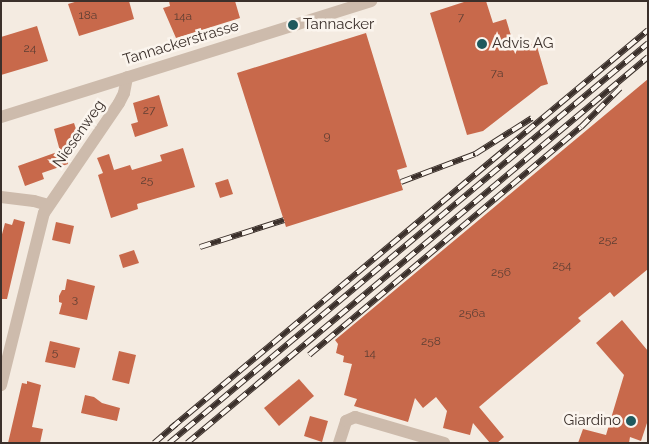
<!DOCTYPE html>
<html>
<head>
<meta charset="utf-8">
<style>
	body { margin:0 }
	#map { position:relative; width:649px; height:444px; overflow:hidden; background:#f4ebe1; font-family:Raleway,sans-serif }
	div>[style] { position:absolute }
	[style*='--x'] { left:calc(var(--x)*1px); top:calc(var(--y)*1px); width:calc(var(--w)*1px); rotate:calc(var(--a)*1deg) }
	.building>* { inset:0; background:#c8694b }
	.minor>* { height:12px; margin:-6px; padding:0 6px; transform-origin:6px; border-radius:6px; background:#cdbbac }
	.tertiary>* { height:12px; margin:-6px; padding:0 6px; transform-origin:6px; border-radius:6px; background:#cdbbac }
	.rail>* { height:5.5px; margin-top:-2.75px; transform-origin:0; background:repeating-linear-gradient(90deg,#fbf5ee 0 11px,#3b302b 0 22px); box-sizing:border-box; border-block:1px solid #3b302b }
	.dots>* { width:14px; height:14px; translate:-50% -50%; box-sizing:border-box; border:2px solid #fbf5ee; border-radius:50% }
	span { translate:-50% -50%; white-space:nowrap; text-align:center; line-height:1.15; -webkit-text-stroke:5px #fbf5ee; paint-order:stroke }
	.number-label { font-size:12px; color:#5e3e33 }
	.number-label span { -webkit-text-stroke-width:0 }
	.poi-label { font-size:15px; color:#3b302b }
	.left { translate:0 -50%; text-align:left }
	.right { translate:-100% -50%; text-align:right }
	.street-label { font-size:15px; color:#3b302b }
	.frame { position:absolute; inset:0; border:2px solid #3b302b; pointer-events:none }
</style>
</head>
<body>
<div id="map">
	<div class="building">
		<i style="clip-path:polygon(78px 1px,129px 1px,134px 19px,79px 36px,68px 4px)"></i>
		<i style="clip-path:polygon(169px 1px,235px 1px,240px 18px,176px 38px,163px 8px,170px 6px)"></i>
		<i style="clip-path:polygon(467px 1px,486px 1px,493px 23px,506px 19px,515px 49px,536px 43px,548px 84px,541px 86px,483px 131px,467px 135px,430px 13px)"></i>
		<i style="clip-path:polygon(37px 26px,48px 61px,1px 75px,1px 37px)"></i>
		<i style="clip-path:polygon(366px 33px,407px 167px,397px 170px,403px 190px,286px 227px,237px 73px)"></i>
		<i style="clip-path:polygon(648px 79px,648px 269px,614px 297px,610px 292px,578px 318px,581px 321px,479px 407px,504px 437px,497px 443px,490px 443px,473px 423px,470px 435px,443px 428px,447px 411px,436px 397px,423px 408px,415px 398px,408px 422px,354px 406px,357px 399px,344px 395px,352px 364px,343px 362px,344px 356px,336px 353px,338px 344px,335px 340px)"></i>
		<i style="clip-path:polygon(159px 95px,168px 126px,135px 137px,131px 124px,138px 122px,133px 103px)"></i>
		<i style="clip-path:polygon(74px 123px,78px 135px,72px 137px,75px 146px,63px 150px,68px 164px,42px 173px,44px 179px,25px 186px,18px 166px,60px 151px,54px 129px)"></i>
		<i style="clip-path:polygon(183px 148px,195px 187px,137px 204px,138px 209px,111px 218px,98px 175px,103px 173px,97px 158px,109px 154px,114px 170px,130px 165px,132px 170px,162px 161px,160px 155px)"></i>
		<i style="clip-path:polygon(228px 179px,233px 194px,220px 198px,215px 183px)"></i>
		<i style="clip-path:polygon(14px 219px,25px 222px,7px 299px,1px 299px,1px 238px,5px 223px,12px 225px)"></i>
		<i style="clip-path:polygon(56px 222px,74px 226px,70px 244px,52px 240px)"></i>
		<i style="clip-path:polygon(134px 250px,139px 263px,123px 268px,119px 255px)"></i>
		<i style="clip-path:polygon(67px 279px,95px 286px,87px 320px,59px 314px,62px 303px,59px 302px,59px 296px,62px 290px,65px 290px)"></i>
		<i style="clip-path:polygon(622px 320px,648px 351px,648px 420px,641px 441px,630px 437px,629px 443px,578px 443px,583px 429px,606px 435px,624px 375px,596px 343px)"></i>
		<i style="clip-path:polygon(50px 341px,80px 348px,75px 368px,45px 362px)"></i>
		<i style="clip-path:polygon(119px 351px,136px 355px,129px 384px,112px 380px)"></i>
		<i style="clip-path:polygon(299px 379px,314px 396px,279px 426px,264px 408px)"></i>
		<i style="clip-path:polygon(27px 381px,41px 385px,32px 427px,43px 429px,40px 443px,8px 443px,22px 383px,27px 384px)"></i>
		<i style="clip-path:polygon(85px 395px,94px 397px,102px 403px,120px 408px,117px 421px,81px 413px)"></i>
		<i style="clip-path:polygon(310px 416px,328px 421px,322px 442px,304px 436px)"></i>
	</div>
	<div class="minor">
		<i style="--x:1;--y:197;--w:33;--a:7"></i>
		<i style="--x:34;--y:201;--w:15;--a:16"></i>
		<i style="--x:1;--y:385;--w:177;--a:-76"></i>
		<i style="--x:44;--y:213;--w:133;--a:-55.7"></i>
		<i style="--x:119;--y:103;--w:11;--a:-63"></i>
		<i style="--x:124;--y:93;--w:16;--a:-79"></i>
		<i style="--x:339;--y:443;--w:23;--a:-72"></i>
		<i style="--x:346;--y:421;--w:10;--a:-24"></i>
		<i style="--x:355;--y:417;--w:93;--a:16.3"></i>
	</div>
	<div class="tertiary">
		<i style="--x:1;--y:117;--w:388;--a:-17.4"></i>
	</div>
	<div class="rail">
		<i style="--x:401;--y:182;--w:79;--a:-20.7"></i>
		<i style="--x:475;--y:154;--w:67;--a:-32.3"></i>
		<i style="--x:200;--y:247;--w:88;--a:-17.8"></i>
		<i style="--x:309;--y:355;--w:355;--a:-40"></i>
		<i style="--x:581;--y:127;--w:55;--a:-45"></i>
		<i style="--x:171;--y:428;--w:621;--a:-39.84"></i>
		<i style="--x:154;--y:443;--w:29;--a:-41"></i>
		<i style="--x:169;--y:443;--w:624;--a:-39.86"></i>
		<i style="--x:187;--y:443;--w:601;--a:-39.94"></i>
	</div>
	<div class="dots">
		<i style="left:293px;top:25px;background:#1f5a5e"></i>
		<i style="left:482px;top:44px;background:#1f5a5e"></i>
		<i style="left:631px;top:421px;background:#1f5a5e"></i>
	</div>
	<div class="number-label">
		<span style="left:88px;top:16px">18a</span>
		<span style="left:183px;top:17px">14a</span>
		<span style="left:461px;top:18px">7</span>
		<span style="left:30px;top:49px">24</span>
		<span style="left:497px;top:74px">7a</span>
		<span style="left:149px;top:111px">27</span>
		<span style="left:327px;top:137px">9</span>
		<span style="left:147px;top:181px">25</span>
		<span style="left:608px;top:241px">252</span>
		<span style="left:562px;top:266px">254</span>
		<span style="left:501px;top:273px">256</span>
		<span style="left:75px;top:300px">3</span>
		<span style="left:472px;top:314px">256a</span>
		<span style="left:431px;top:342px">258</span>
		<span style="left:55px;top:353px">5</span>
		<span style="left:370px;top:354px">14</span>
	</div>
	<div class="poi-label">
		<span class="left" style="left:303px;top:25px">Tannacker</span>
		<span class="left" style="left:492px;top:44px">Advis AG</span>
		<span class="right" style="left:621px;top:421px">Giardino</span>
	</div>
	<div class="street-label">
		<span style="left:181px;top:43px;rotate:-17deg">Tannackerstrasse</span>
		<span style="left:79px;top:134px;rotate:-55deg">Niesenweg</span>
	</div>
	<div class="frame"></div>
</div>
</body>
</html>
